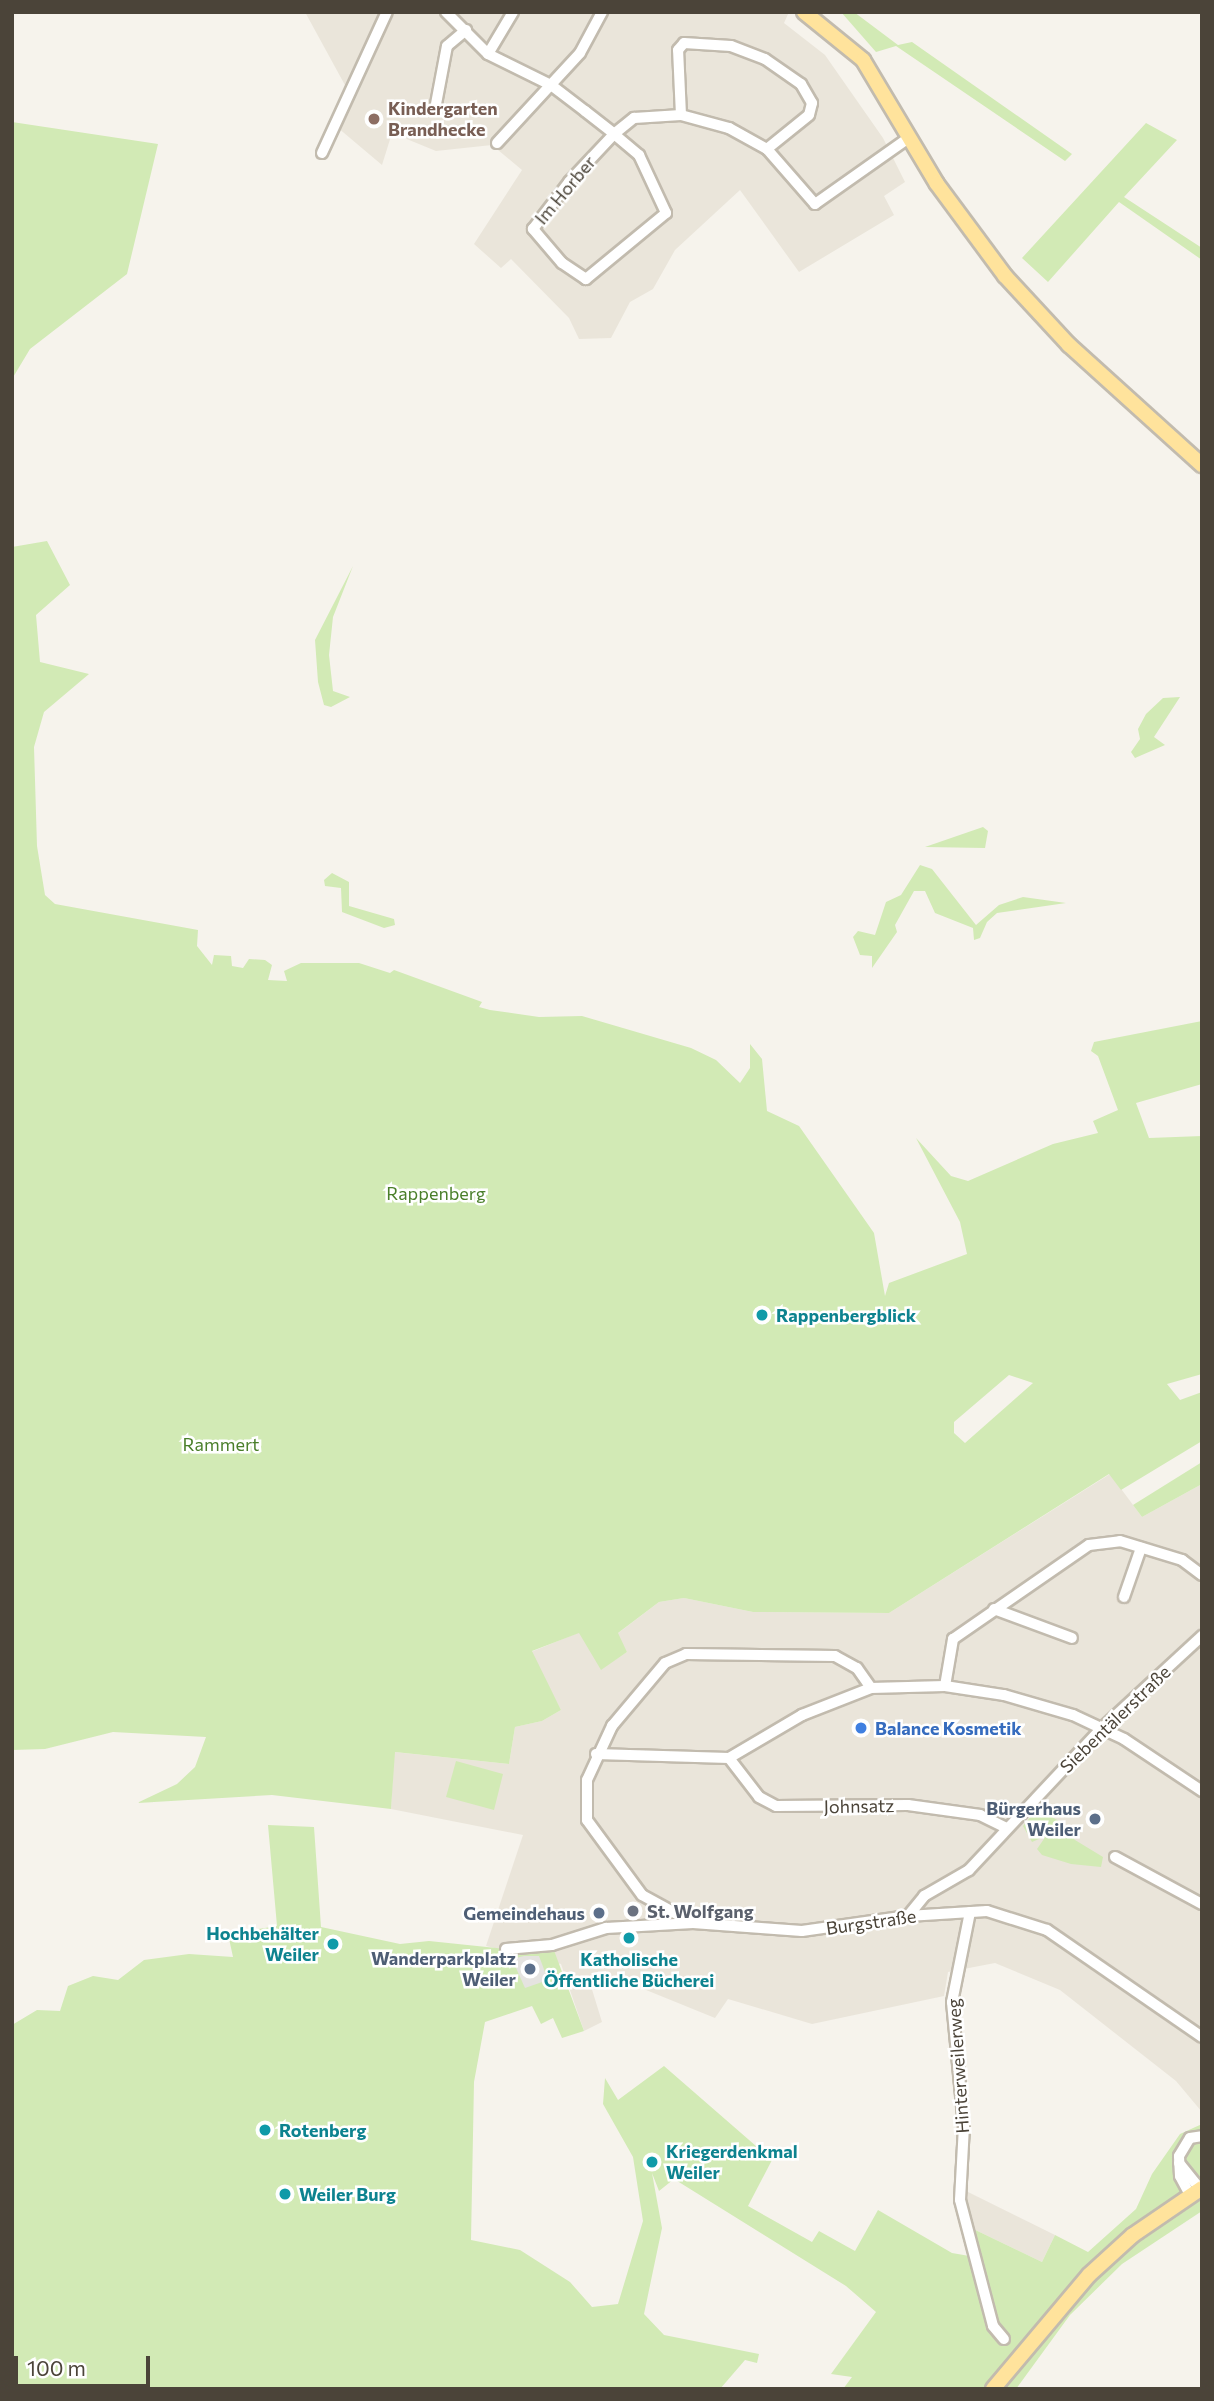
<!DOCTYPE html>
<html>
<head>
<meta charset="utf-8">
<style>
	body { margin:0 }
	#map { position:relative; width:1214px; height:2401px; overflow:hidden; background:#f6f3ec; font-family:Commissioner,sans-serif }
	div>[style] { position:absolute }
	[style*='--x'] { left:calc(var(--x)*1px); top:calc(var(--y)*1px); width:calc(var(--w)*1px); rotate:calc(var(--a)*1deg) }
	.residential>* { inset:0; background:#eae5da }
	.green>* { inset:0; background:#d2eab5 }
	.parking>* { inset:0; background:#e5e3e0 }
	.roads { filter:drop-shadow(2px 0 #c2bbae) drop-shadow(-2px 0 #c2bbae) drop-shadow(0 2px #c2bbae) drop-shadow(0 -2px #c2bbae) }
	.minor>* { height:10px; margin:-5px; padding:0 5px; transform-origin:5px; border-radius:5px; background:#fff }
	.major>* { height:14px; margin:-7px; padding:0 7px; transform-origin:7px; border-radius:7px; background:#ffe39c }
	.dots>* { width:19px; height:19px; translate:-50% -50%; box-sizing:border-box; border:4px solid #fff; border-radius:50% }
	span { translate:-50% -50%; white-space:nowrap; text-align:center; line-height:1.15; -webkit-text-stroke:5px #fff; paint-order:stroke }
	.education-label { font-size:18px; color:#785e54; font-weight:700 }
	.left { translate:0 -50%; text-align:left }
	.street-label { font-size:18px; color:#4b4439 }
	.park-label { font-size:18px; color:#4a7f2a }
	.culture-label { font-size:18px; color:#0d838f; font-weight:700 }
	.right { translate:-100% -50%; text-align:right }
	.shop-label { font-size:18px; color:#366cbe; font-weight:700 }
	.service-label { font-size:18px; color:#4e5e75; font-weight:700 }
	.worship-label { font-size:18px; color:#5b616d; font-weight:700 }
	.frame { position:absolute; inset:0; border:14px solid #4b4439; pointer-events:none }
	.scale { position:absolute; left:14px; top:2356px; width:136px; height:32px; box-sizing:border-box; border:4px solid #4b4439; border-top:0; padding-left:9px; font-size:21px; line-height:24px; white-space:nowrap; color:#4b4439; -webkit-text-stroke:5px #fff; paint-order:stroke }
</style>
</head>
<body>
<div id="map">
	<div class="residential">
		<i style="clip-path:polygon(305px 12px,789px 12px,784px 23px,825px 55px,883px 138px,905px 182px,884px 196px,894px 215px,799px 272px,740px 190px,675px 250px,653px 289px,630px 302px,611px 338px,579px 339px,569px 318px,511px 259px,501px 268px,474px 244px,522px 170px,492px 145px,436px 151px,392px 133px,382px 165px,331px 122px,346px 87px)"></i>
		<i style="clip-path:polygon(1110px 1474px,1142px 1517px,1202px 1484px,1202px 2112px,1176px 2081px,1060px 1990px,995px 1963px,948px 1972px,944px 1996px,812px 2024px,728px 1999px,715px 2018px,619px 1979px,590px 1983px,602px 2022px,584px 2031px,561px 1964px,486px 1946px,523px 1835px,391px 1809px,394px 1752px,509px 1764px,515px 1727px,542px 1721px,561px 1710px,531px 1652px,580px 1632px,601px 1669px,627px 1652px,617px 1634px,659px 1602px,684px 1598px,753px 1612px,889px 1613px)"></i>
		<i style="clip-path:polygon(960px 2188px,1055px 2235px,1042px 2262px,965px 2225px)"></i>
	</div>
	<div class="green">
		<i style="clip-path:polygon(841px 12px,854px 12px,898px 45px,912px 42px,1072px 154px,1065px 161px,896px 46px,876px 52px)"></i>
		<i style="clip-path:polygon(12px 122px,158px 144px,127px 274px,30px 349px,12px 379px)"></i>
		<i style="clip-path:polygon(1146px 123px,1177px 140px,1124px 197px,1202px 248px,1202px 260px,1119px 202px,1048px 282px,1022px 258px)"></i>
		<i style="clip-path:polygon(evenodd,47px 541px,70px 585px,36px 615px,40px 662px,89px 674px,44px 712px,34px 747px,37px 846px,45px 895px,55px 904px,198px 930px,197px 946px,212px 965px,214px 955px,231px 956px,232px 966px,243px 968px,249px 959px,265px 960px,272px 965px,268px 980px,287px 981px,284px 971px,301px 963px,359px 963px,390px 973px,394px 970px,482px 1002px,479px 1007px,490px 1010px,539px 1017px,582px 1016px,691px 1048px,716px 1060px,740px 1083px,750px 1068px,750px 1044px,762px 1059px,767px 1111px,799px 1126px,874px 1233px,885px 1296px,889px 1283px,967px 1254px,960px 1222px,916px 1138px,951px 1176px,968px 1181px,1053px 1144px,1098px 1133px,1093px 1121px,1118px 1110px,1098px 1056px,1091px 1051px,1094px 1042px,1202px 1021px,1202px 1084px,1136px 1103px,1149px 1138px,1202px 1136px,1202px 1374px,1167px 1384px,1180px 1400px,1202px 1392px,1202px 1441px,1121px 1490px,1109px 1474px,889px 1613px,753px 1612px,684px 1598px,659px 1602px,618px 1633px,627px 1652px,601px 1670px,579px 1633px,532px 1651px,561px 1710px,542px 1721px,515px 1727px,509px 1764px,395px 1752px,391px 1809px,272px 1795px,137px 1803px,177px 1784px,195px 1767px,206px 1737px,113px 1732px,45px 1749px,12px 1750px,12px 547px,47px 541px,1009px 1375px,1033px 1383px,965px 1443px,954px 1433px,954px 1422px,1009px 1375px)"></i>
		<i style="clip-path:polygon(353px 566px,333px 617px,329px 655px,333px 691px,350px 697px,331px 707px,324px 705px,318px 682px,315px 640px)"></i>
		<i style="clip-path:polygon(1180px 697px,1154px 737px,1165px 745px,1135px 758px,1131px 752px,1140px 739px,1138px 729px,1146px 714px,1163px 698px)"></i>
		<i style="clip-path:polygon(983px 827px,988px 831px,985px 848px,925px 847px)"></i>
		<i style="clip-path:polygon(920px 865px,932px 869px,976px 925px,999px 905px,1023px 897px,1066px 903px,997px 913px,987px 922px,980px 938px,974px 940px,973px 928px,935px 913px,925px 891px,914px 891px,895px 925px,897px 932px,872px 968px,872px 956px,860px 955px,853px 937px,858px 931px,875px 935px,886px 902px,901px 895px)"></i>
		<i style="clip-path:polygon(332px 873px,349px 882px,349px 906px,394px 919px,395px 925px,384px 928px,342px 912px,341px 888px,325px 886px,324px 880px)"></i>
		<i style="clip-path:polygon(1202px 1462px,1202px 1484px,1142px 1517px,1133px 1505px)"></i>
		<i style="clip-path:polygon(456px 1761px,503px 1774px,494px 1810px,446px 1797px)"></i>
		<i style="clip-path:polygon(1037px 1809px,1059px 1821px,1049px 1834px,1061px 1825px,1075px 1840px,1103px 1857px,1101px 1867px,1071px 1864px,1042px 1855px,1037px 1849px,1046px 1836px,1032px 1842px,1023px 1826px)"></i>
		<i style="clip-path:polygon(268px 1825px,314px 1827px,321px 1927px,400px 1944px,429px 1941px,506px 1949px,552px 1945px,584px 2031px,562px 2038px,553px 2018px,541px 2024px,532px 2006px,485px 2022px,474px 2082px,471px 2240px,520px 2250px,570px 2282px,592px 2307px,618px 2304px,643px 2221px,633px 2157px,603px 2104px,605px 2078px,618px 2100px,664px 2066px,772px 2160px,748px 2206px,812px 2242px,819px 2231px,855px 2251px,878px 2210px,952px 2253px,975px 2257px,965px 2225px,1042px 2262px,1055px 2235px,1088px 2252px,1136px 2209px,1152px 2174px,1180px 2134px,1202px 2124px,1202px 2211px,1122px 2264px,1070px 2315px,1016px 2389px,843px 2389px,852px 2377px,831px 2374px,876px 2312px,846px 2286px,674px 2179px,659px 2191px,652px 2173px,662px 2228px,644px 2314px,664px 2335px,759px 2354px,757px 2363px,745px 2360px,720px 2389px,12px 2389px,12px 2025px,37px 2010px,60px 2011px,68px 1986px,93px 1976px,118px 1980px,144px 1960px,189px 1954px,233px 1957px,228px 1934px,277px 1926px)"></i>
	</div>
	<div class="parking">
		<i style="clip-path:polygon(524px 1956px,539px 1956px,548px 1980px,525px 1988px,512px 1959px)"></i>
	</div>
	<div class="roads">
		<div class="minor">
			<i style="--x:446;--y:12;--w:59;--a:45"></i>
			<i style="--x:488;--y:54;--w:70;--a:26.2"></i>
			<i style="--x:551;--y:85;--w:43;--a:37.4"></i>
			<i style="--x:585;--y:111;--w:37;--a:38"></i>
			<i style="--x:614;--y:134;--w:33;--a:40"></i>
			<i style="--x:639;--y:155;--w:64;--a:65"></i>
			<i style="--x:666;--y:213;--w:104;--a:140.5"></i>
			<i style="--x:586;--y:279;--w:29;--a:-146"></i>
			<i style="--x:562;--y:263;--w:45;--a:-130.5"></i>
			<i style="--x:533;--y:229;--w:59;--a:-52.5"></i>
			<i style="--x:569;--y:182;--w:66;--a:-46.8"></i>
			<i style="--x:614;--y:134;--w:26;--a:-39"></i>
			<i style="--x:634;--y:118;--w:47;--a:-3.7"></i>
			<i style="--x:681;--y:115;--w:50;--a:15.2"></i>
			<i style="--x:729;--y:128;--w:43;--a:28.9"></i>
			<i style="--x:767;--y:149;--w:73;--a:48.9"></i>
			<i style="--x:815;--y:204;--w:116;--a:-35.2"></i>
			<i style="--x:488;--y:54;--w:49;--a:-59.2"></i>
			<i style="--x:436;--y:104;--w:59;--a:-79.3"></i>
			<i style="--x:447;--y:46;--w:25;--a:-40"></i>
			<i style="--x:681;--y:115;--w:65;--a:-92.6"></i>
			<i style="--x:678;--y:50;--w:9;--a:-49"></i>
			<i style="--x:684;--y:43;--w:47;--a:3.7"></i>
			<i style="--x:731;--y:46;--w:36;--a:21"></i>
			<i style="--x:765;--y:59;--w:44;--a:34.8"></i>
			<i style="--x:801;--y:84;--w:22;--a:60"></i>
			<i style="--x:812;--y:103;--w:12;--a:104"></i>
			<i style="--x:809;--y:115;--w:54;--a:141"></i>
			<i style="--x:497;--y:143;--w:122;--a:-47.3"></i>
			<i style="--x:580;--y:53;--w:47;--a:-61.8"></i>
			<i style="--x:322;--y:153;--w:155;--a:-65.3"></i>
			<i style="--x:1124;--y:1597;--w:52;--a:-70.9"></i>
			<i style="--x:994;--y:1609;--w:83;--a:20.4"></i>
			<i style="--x:945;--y:1686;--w:48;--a:-80.3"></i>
			<i style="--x:953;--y:1639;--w:165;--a:-34.7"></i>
			<i style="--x:1089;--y:1545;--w:31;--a:-7"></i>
			<i style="--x:1120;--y:1541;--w:65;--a:17"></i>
			<i style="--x:1182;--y:1560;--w:25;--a:37"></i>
			<i style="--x:596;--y:1754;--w:133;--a:1.7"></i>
			<i style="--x:729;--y:1758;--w:85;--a:-30.5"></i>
			<i style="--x:802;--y:1715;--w:74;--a:-21.4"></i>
			<i style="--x:871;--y:1688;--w:74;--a:-1.5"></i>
			<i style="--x:945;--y:1686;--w:60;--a:8.7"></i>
			<i style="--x:1004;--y:1695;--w:72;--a:16.2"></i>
			<i style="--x:1073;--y:1715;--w:56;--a:25.2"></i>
			<i style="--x:1124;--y:1739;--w:94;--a:33.7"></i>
			<i style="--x:729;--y:1758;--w:49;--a:52.4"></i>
			<i style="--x:759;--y:1797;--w:19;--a:28"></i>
			<i style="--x:776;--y:1806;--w:132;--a:-0.4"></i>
			<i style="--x:908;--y:1805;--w:73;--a:7.9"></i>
			<i style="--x:980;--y:1815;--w:30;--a:26"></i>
			<i style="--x:1115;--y:1857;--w:99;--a:28.4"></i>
			<i style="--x:970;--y:1912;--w:92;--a:101.3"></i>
			<i style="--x:952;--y:2002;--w:125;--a:84.5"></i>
			<i style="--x:964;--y:2126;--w:74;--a:93.1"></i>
			<i style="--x:960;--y:2200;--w:130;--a:75.3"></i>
			<i style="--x:993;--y:2326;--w:17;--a:50"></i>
			<i style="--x:908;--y:1916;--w:26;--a:-51"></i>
			<i style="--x:924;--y:1896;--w:52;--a:-30"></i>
			<i style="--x:969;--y:1870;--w:192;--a:-46.9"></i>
			<i style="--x:1100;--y:1730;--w:139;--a:-42.7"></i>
			<i style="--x:693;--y:1923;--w:58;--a:-151.2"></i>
			<i style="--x:642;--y:1895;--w:93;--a:-126.3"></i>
			<i style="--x:587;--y:1820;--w:40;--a:-90"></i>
			<i style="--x:587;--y:1780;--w:60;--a:-65.2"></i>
			<i style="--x:612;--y:1726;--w:82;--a:-49.9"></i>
			<i style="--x:665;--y:1663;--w:23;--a:-23"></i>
			<i style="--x:686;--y:1654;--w:149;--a:0.8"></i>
			<i style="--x:835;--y:1656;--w:25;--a:29"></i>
			<i style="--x:857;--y:1668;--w:24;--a:55"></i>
			<i style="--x:506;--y:1949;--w:46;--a:-5"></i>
			<i style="--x:552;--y:1945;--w:57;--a:-17.5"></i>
			<i style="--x:606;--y:1928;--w:87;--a:-3.3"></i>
			<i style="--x:693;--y:1923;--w:109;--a:4.2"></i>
			<i style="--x:802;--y:1931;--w:107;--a:-8.1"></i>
			<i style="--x:908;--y:1916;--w:79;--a:-3.6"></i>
			<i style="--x:987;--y:1911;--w:63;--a:17.6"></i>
			<i style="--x:1047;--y:1930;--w:188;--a:34.6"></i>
			<i style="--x:1179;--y:2163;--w:33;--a:51"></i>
			<i style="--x:1190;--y:2195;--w:21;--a:-118"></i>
			<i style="--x:1180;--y:2176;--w:20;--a:-93"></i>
			<i style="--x:1179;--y:2156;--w:21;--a:-59"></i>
			<i style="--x:1190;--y:2138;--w:12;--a:-9"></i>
		</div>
		<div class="major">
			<i style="--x:804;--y:12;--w:76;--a:39.1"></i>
			<i style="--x:863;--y:60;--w:144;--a:59.2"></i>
			<i style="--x:937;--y:184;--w:114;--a:53.5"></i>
			<i style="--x:1005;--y:276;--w:94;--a:47.2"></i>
			<i style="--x:1069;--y:345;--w:179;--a:42.1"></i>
			<i style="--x:993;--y:2389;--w:149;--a:-49.9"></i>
			<i style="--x:1089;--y:2275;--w:59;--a:-42.3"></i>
			<i style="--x:1133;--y:2235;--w:83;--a:-34.3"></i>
		</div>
	</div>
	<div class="dots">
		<i style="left:374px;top:119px;background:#8d6e63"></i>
		<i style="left:762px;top:1315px;background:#0f9aa8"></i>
		<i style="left:861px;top:1728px;background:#3f7fe0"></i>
		<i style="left:1095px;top:1819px;background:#5c6f8a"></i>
		<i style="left:633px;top:1911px;background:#6b7280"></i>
		<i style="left:599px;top:1913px;background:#5c6f8a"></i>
		<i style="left:629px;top:1938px;background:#0f9aa8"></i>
		<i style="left:333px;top:1944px;background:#0f9aa8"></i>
		<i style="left:530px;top:1969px;background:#5c6f8a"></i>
		<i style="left:265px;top:2130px;background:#0f9aa8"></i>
		<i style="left:652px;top:2162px;background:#0f9aa8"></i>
		<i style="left:285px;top:2194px;background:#0f9aa8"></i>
	</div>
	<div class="education-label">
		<span class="left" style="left:388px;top:119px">Kindergarten<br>Brandhecke</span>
	</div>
	<div class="street-label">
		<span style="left:565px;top:190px;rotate:-50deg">Im Horber</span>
		<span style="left:1115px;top:1719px;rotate:-44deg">Siebentälerstraße</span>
		<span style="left:859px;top:1806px;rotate:-1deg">Johnsatz</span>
		<span style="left:871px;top:1922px;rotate:-8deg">Burgstraße</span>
		<span style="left:958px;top:2066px;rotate:-94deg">Hinterweilerweg</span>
	</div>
	<div class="park-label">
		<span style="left:436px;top:1193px">Rappenberg</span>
		<span style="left:221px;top:1444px">Rammert</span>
	</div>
	<div class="culture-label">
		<span class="left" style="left:776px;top:1315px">Rappenbergblick</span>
		<span class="right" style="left:319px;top:1944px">Hochbehälter<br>Weiler</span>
		<span style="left:629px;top:1970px">Katholische<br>Öffentliche Bücherei</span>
		<span class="left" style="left:279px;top:2130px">Rotenberg</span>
		<span class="left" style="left:666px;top:2162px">Kriegerdenkmal<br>Weiler</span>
		<span class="left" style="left:299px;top:2194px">Weiler Burg</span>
	</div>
	<div class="shop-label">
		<span class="left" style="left:875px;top:1728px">Balance Kosmetik</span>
	</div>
	<div class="service-label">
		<span class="right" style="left:1081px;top:1819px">Bürgerhaus<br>Weiler</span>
		<span class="right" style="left:585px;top:1913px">Gemeindehaus</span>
		<span class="right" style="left:516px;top:1969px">Wanderparkplatz<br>Weiler</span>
	</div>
	<div class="worship-label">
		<span class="left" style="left:647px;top:1911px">St. Wolfgang</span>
	</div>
	<div class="frame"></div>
	<div class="scale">100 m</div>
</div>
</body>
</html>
